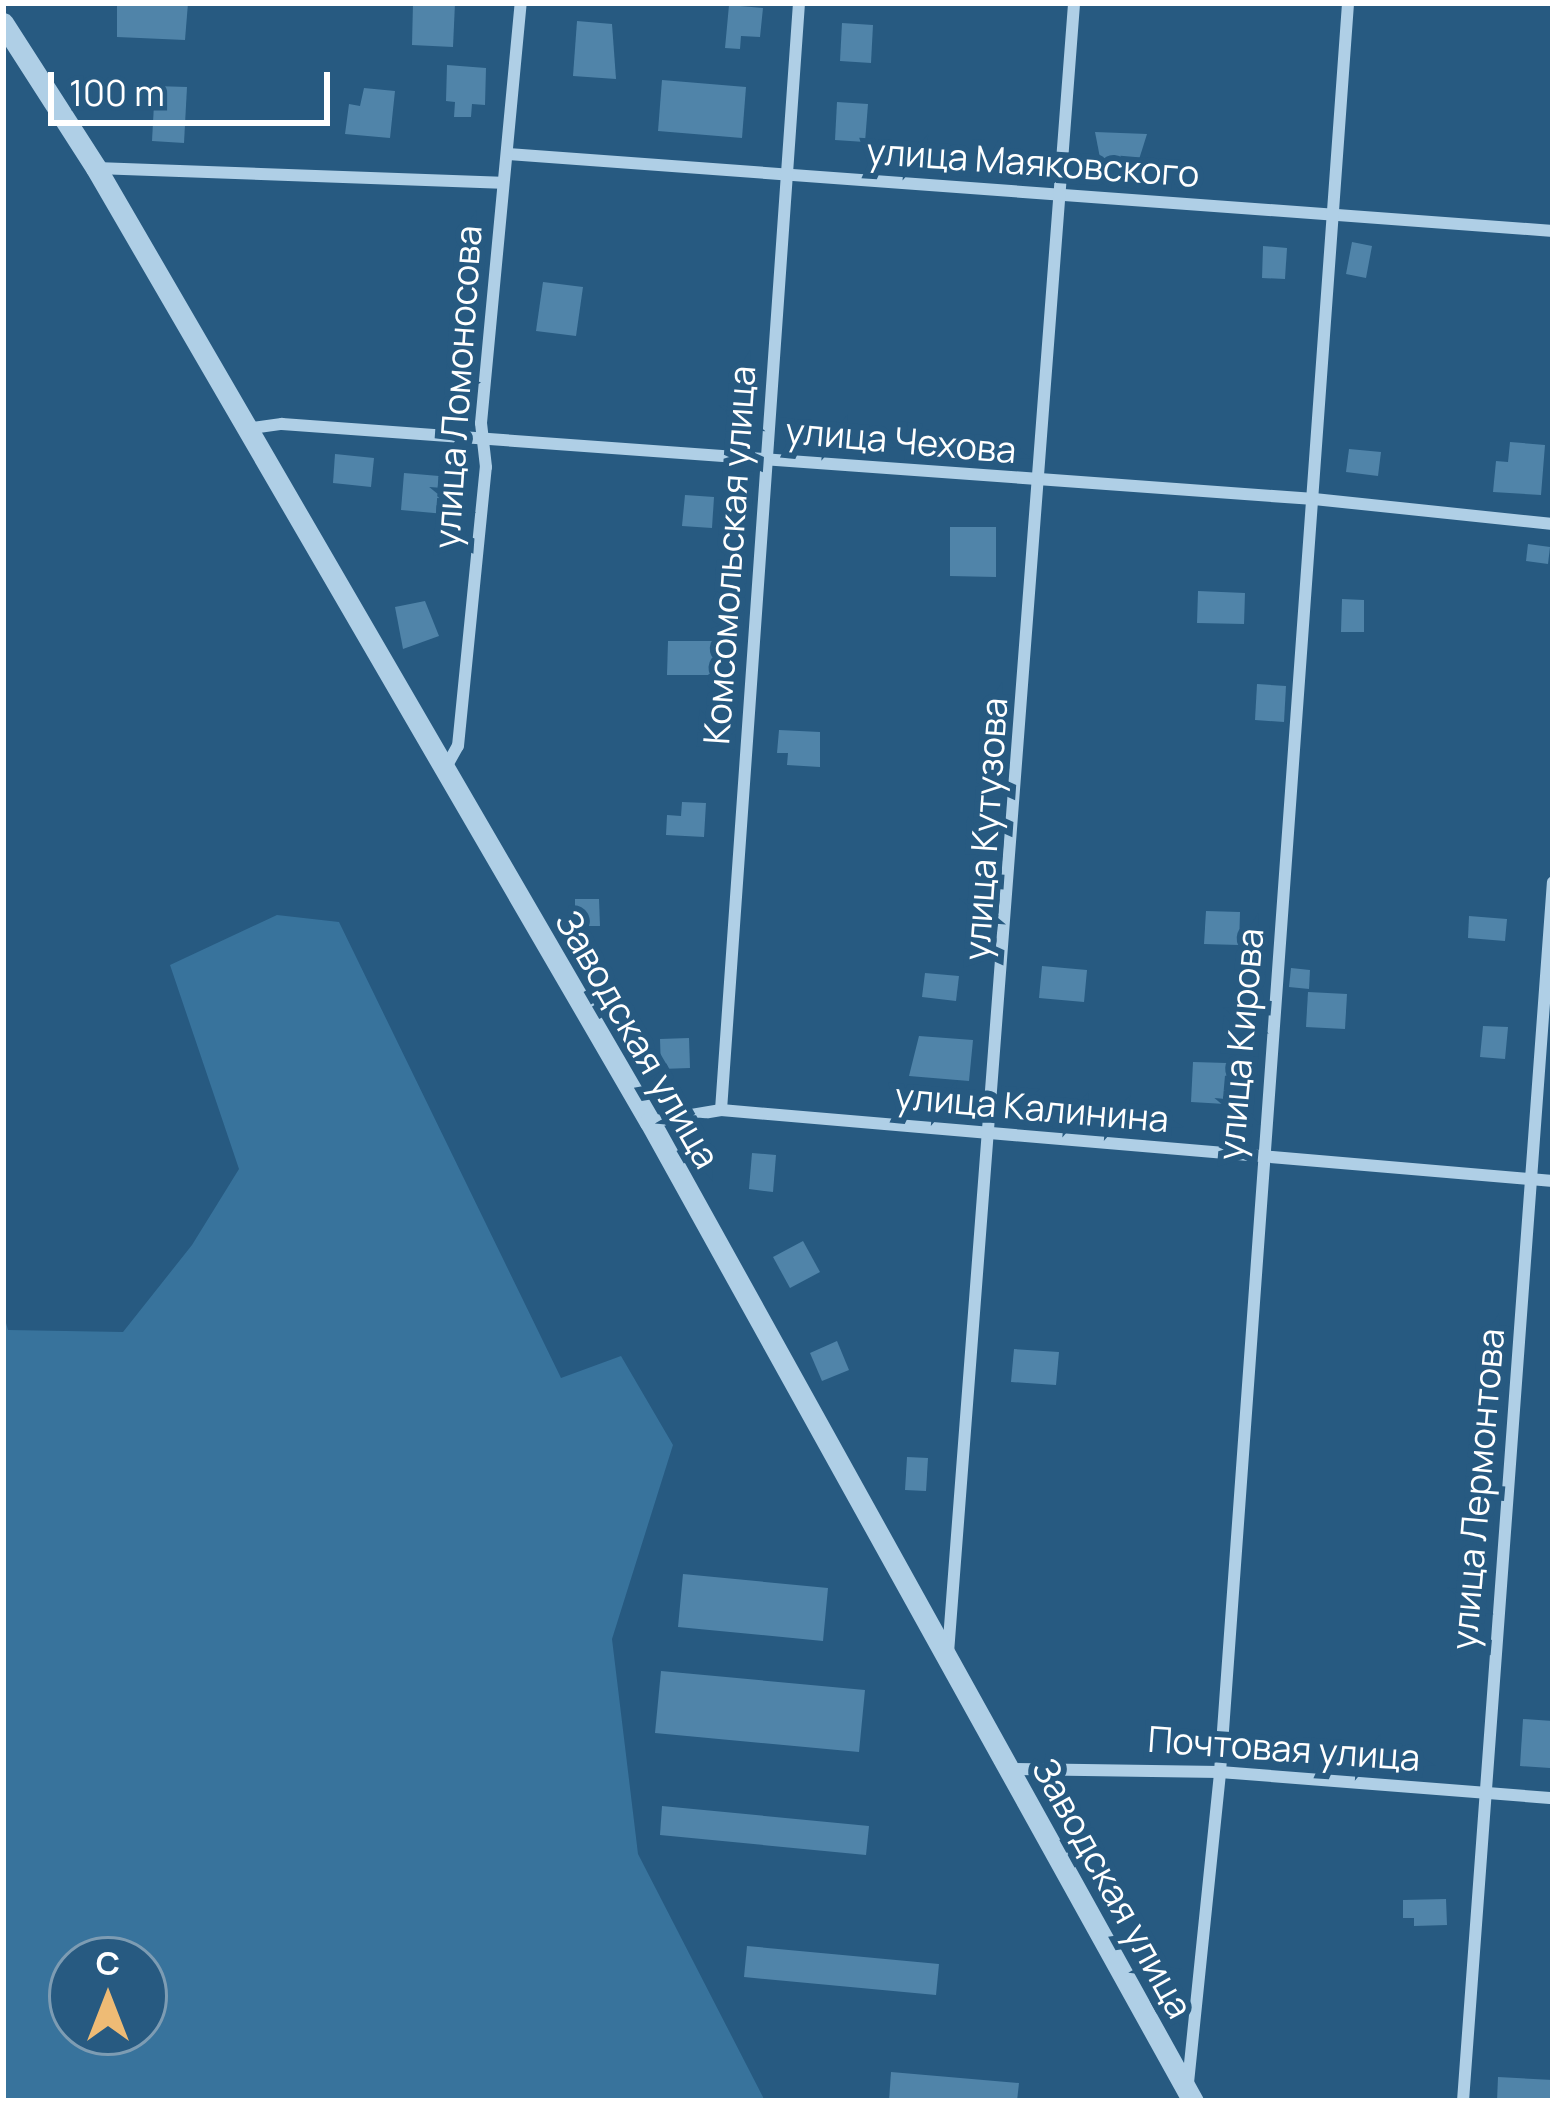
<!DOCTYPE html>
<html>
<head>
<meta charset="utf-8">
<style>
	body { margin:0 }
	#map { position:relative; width:1556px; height:2104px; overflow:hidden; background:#275a81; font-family:Manrope,sans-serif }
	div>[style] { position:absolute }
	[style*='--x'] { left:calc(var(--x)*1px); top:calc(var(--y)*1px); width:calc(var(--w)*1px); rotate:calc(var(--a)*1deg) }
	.green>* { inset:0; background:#38739c }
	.building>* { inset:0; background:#5084a9 }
	.minor>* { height:12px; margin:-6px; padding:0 6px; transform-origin:6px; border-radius:6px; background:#afcfe6 }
	.tertiary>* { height:21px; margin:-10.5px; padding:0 10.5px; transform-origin:10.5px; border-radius:10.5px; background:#afcfe6 }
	span { translate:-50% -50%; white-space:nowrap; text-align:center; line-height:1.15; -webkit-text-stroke:12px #275a81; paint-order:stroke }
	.street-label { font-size:36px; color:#fff }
	.frame { position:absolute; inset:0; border:6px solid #fff; pointer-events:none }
	.north { position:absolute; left:48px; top:1936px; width:120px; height:120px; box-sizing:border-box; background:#275a81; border:3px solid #7d9cb3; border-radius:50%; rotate:0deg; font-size:33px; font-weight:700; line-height:48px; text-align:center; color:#fff }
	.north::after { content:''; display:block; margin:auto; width:42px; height:54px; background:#eebb75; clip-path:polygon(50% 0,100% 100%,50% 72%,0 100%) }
	.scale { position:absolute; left:48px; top:72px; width:282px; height:54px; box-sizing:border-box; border:6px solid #fff; border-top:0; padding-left:15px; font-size:36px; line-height:42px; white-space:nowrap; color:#fff; -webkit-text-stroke:9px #275a81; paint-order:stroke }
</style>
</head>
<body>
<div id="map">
	<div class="green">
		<i style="clip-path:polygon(evenodd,277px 915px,339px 922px,561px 1378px,621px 1356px,673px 1445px,612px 1639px,638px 1854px,765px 2101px,3px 2101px,3px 1312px,8px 1330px,123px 1332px,192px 1245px,239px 1169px,170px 965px,277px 915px,72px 1960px,144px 1960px,144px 2032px,72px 2032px,72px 1960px)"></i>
	</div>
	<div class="building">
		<i style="clip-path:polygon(117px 3px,188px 3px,185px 40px,117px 37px)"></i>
		<i style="clip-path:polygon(413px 3px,455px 3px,453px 47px,412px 45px)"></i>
		<i style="clip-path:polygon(729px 5px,763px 8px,760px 37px,741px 36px,740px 49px,725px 48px)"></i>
		<i style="clip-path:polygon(577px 21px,612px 24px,616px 79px,573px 76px)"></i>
		<i style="clip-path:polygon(842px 23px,873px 25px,871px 63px,840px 61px)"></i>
		<i style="clip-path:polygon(447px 65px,486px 68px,485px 105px,472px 104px,471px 117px,454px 117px,455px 102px,446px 101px)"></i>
		<i style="clip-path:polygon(662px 80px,746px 87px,742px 138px,658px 131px)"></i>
		<i style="clip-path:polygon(155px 86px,187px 87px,184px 143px,152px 141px)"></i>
		<i style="clip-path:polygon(364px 88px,395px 91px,390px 138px,345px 134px,349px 104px,360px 106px)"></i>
		<i style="clip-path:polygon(837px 102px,868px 104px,865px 142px,835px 140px)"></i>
		<i style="clip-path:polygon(1095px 132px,1147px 134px,1136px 169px,1102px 168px)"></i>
		<i style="clip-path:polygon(1352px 242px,1372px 246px,1366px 278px,1346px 274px)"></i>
		<i style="clip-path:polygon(1263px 246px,1287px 248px,1285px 279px,1262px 278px)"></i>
		<i style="clip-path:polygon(543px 282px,583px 287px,576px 336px,536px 331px)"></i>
		<i style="clip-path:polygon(1510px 442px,1545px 445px,1541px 495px,1493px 492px,1496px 461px,1508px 462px)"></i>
		<i style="clip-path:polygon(1349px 449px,1381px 452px,1378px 476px,1346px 472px)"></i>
		<i style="clip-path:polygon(335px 454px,374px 458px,371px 487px,333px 483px)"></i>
		<i style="clip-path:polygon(404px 473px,439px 476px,438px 493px,457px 494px,456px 515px,401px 510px)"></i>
		<i style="clip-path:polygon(685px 495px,714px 497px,712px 528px,682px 526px)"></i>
		<i style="clip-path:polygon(950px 527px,996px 527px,996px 577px,950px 576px)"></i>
		<i style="clip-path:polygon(1528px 544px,1550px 547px,1548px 564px,1526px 561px)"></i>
		<i style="clip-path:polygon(1198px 591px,1245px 593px,1244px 624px,1197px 623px)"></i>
		<i style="clip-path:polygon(1342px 599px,1364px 600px,1364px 632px,1341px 632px)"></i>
		<i style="clip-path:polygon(425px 601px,439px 636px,403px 649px,395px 607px)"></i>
		<i style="clip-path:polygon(668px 641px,722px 641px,721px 675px,667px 675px)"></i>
		<i style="clip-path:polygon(1257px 684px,1286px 686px,1284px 722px,1255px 720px)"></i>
		<i style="clip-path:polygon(779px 730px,820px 732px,820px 767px,787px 765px,788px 753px,777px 753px)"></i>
		<i style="clip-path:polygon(682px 802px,706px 803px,704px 837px,666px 835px,667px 815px,681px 816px)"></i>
		<i style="clip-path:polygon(575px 899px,599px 899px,600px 926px,575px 926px)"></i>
		<i style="clip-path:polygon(1206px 911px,1240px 912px,1239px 945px,1204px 944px)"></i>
		<i style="clip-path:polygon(1469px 916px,1507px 919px,1505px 941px,1468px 938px)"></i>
		<i style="clip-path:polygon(1042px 966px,1087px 970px,1084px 1002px,1039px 998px)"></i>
		<i style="clip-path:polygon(1291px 968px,1310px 970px,1309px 989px,1289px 987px)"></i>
		<i style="clip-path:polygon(925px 973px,959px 976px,956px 1001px,922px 997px)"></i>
		<i style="clip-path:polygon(1308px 992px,1347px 994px,1345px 1029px,1306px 1027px)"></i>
		<i style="clip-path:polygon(1483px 1026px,1508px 1027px,1505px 1059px,1480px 1057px)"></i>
		<i style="clip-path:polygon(919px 1036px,973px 1040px,969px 1081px,909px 1076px)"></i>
		<i style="clip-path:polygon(689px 1038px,690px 1068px,661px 1069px,660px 1039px)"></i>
		<i style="clip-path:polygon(1193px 1062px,1227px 1063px,1225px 1104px,1191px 1102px)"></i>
		<i style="clip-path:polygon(752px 1153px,776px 1155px,773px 1192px,749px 1189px)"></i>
		<i style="clip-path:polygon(803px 1241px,820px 1272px,790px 1288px,773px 1257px)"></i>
		<i style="clip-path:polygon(837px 1341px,849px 1370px,822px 1381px,810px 1353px)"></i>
		<i style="clip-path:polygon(1014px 1349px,1059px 1352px,1056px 1385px,1011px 1382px)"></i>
		<i style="clip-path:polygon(907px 1457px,928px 1458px,926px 1491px,905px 1490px)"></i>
		<i style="clip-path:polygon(683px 1574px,828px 1588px,823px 1641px,678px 1627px)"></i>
		<i style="clip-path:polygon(661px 1671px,865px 1690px,859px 1752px,655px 1733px)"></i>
		<i style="clip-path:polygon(1523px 1719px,1553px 1721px,1550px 1768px,1520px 1766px)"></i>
		<i style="clip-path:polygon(662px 1806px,869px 1826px,866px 1855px,660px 1835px)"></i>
		<i style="clip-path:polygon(1446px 1899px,1447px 1925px,1414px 1926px,1414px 1918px,1403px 1918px,1403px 1900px)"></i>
		<i style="clip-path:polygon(747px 1946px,939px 1964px,936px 1995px,744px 1977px)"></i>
		<i style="clip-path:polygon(891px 2072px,1019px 2083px,1017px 2101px,889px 2101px)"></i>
		<i style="clip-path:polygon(1498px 2077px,1553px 2080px,1553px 2101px,1497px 2101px)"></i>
	</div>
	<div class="minor">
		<i style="--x:508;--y:154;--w:1048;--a:4.21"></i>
		<i style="--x:96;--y:168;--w:405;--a:2.1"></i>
		<i style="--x:245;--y:429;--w:37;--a:-8"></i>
		<i style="--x:282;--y:424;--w:1035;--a:4.16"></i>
		<i style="--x:1314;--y:499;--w:240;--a:6"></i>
		<i style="--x:445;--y:769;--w:26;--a:-61"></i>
		<i style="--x:458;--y:746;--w:280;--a:-84.3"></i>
		<i style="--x:486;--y:467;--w:44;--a:-96.5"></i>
		<i style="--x:481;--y:423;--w:422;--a:-84.6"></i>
		<i style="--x:721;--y:1110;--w:1110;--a:-85.97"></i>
		<i style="--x:650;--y:1122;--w:72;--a:-9.6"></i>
		<i style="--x:721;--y:1110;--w:835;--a:4.88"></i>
		<i style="--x:948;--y:1653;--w:1655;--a:-85.63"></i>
		<i style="--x:1010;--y:1769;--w:210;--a:0.8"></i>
		<i style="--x:1220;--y:1772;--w:334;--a:4.5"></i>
		<i style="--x:1188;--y:2083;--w:313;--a:-84.1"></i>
		<i style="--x:1220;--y:1772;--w:1774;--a:-85.86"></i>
		<i style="--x:1463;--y:2101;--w:1222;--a:-85.78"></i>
	</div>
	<div class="tertiary">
		<i style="--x:3;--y:23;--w:172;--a:57.3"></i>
		<i style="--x:96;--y:168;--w:1103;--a:59.86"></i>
		<i style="--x:650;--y:1122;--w:1120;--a:60.99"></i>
	</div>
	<div class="street-label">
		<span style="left:1033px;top:162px;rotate:4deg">улица Маяковского</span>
		<span style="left:457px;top:387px;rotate:-86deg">улица Ломоносова</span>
		<span style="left:901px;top:440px;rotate:5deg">улица Чехова</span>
		<span style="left:729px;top:555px;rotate:-86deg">Комсомольская улица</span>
		<span style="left:985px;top:829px;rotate:-86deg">улица Кутузова</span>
		<span style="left:638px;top:1039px;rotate:60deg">Заводская улица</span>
		<span style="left:1240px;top:1044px;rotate:-85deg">улица Кирова</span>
		<span style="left:1032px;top:1107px;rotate:5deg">улица Калинина</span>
		<span style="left:1477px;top:1489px;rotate:-85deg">улица Лермонтова</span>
		<span style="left:1284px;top:1748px;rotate:4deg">Почтовая улица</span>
		<span style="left:1113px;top:1888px;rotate:61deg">Заводская улица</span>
	</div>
	<div class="frame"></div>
	<div class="north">С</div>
	<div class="scale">100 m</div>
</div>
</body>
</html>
